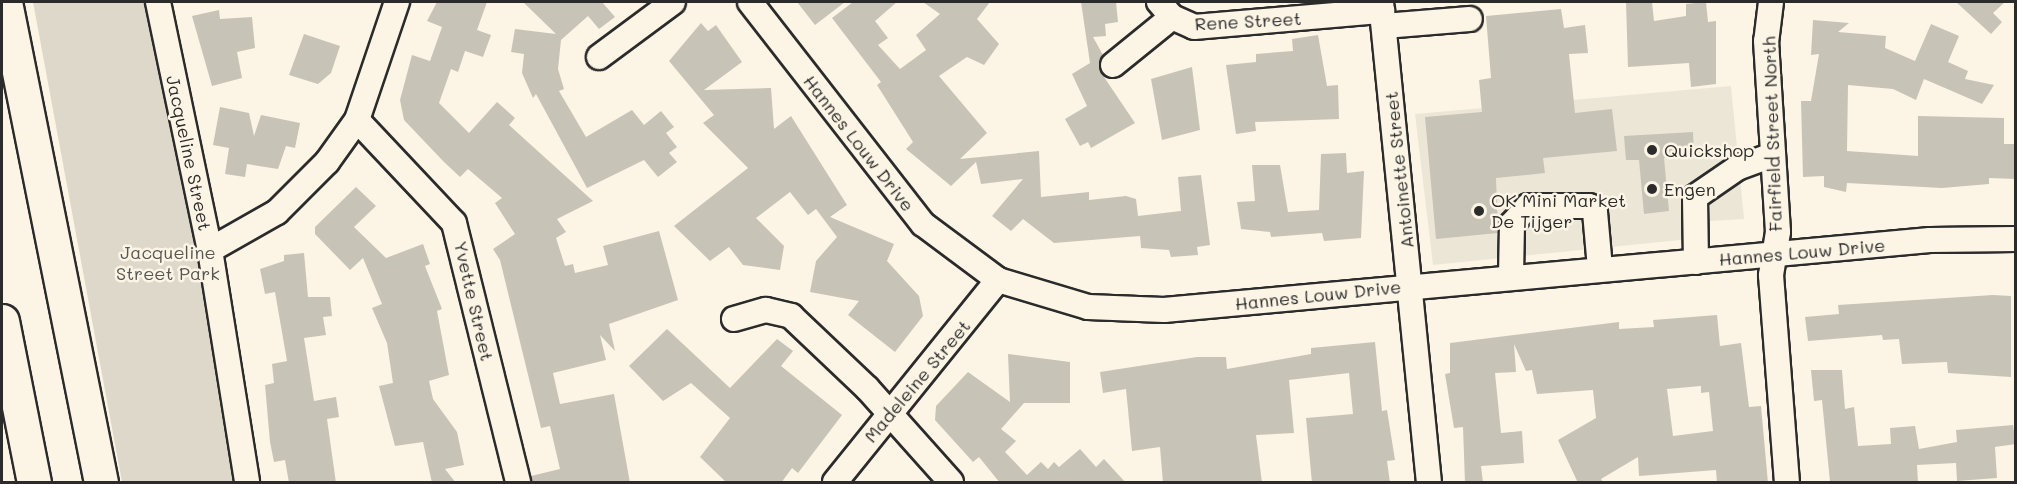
<!DOCTYPE html>
<html>
<head>
<meta charset="utf-8">
<style>
	body { margin:0 }
	#map { position:relative; width:2017px; height:484px; overflow:hidden; background:#fcf5e5; font-family:Mali,sans-serif }
	div>[style] { position:absolute }
	[style*='--x'] { left:calc(var(--x)*1px); top:calc(var(--y)*1px); width:calc(var(--w)*1px); rotate:calc(var(--a)*1deg) }
	.built>* { inset:0; background:#ece6d7 }
	.green>* { inset:0; background:#ded8ca }
	.building>* { inset:0; background:#c8c3b7 }
	.roads { filter:drop-shadow(2px 0 #2b2b2b) drop-shadow(-2px 0 #2b2b2b) drop-shadow(0 2px #2b2b2b) drop-shadow(0 -2px #2b2b2b) }
	.minor>* { height:24px; margin:-12px; padding:0 12px; transform-origin:12px; border-radius:12px; background:#fcf5e5 }
	.highway>* { height:33px; margin:-16.5px; padding:0 16.5px; transform-origin:16.5px; border-radius:16.5px; background:#fcf5e5 }
	.dots>* { width:16px; height:16px; translate:-50% -50%; box-sizing:border-box; border:3px solid #fcf5e5; border-radius:50% }
	span { translate:-50% -50%; white-space:nowrap; text-align:center; line-height:1.15; -webkit-text-stroke:5px #fcf5e5; paint-order:stroke }
	.street-label { font-size:18px; color:#2b2b2b }
	.poi-label { font-size:18px; color:#2b2b2b }
	.left { translate:0 -50%; text-align:left }
	.park-label { font-size:18px; color:#585653 }
	.frame { position:absolute; inset:0; border:3px solid #2b2b2b; pointer-events:none }
</style>
</head>
<body>
<div id="map">
	<div class="built">
		<i style="clip-path:polygon(1731px 86px,1744px 219px,1710px 221px,1710px 237px,1433px 265px,1415px 114px)"></i>
	</div>
	<div class="green">
		<i style="clip-path:polygon(33px 2px,149px 2px,202px 260px,238px 482px,122px 482px)"></i>
	</div>
	<div class="building">
		<i style="clip-path:polygon(437px 2px,487px 2px,477px 30px,491px 35px,483px 57px,465px 51px,458px 72px,451px 69px,439px 103px,469px 133px,497px 102px,515px 118px,509px 125px,593px 201px,557px 219px,566px 232px,556px 238px,565px 266px,573px 264px,575px 273px,608px 265px,603px 246px,659px 231px,678px 300px,609px 324px,615px 351px,600px 335px,606px 360px,553px 373px,560px 404px,614px 394px,630px 483px,532px 483px,531px 476px,560px 469px,550px 426px,541px 428px,500px 260px,493px 249px,515px 234px,495px 203px,502px 198px,468px 169px,460px 177px,444px 162px,404px 120px,400px 100px,412px 55px,430px 61px,442px 27px,427px 21px)"></i>
		<i style="clip-path:polygon(523px 2px,602px 2px,615px 17px,599px 29px,588px 16px,561px 40px,558px 69px,564px 89px,559px 91px,586px 137px,632px 110px,644px 125px,661px 111px,674px 127px,666px 133px,677px 147px,669px 153px,677px 162px,658px 177px,644px 160px,587px 188px,536px 94px,533px 98px,522px 73px,524px 54px,511px 52px,515px 29px,556px 34px)"></i>
		<i style="clip-path:polygon(797px 2px,845px 2px,815px 25px)"></i>
		<i style="clip-path:polygon(853px 2px,897px 2px,875px 21px,888px 38px,878px 45px,900px 69px,926px 50px,916px 35px,940px 14px,923px 2px,990px 2px,977px 19px,999px 44px,984px 65px,967px 57px,939px 76px,987px 133px,960px 159px,1039px 151px,1041px 197px,1089px 192px,1089px 200px,1126px 196px,1136px 199px,1138px 216px,1181px 211px,1178px 177px,1201px 175px,1210px 245px,1197px 247px,1198px 255px,1171px 257px,1169px 250px,1141px 248px,1140px 236px,1054px 243px,1023px 219px,1011px 231px,992px 216px,1023px 179px,981px 184px,976px 162px,951px 186px,906px 149px,913px 142px,877px 85px,881px 82px,832px 18px)"></i>
		<i style="clip-path:polygon(1081px 2px,1116px 2px,1118px 22px,1105px 24px,1106px 36px,1093px 37px,1103px 55px,1102px 74px,1135px 123px,1091px 148px,1088px 142px,1080px 146px,1065px 119px,1087px 106px,1072px 74px,1090px 63px)"></i>
		<i style="clip-path:polygon(1626px 2px,1652px 2px,1654px 21px,1686px 16px,1686px 4px,1706px 2px,1708px 22px,1716px 21px,1716px 84px,1691px 87px,1689px 63px,1628px 67px)"></i>
		<i style="clip-path:polygon(1956px 2px,2005px 2px,1993px 13px,2002px 22px,1991px 34px)"></i>
		<i style="clip-path:polygon(1561px 9px,1564px 28px,1585px 25px,1588px 53px,1569px 54px,1575px 113px,1612px 109px,1617px 151px,1543px 158px,1545px 173px,1496px 178px,1498px 233px,1436px 239px,1425px 117px,1482px 112px,1479px 80px,1491px 78px,1486px 16px)"></i>
		<i style="clip-path:polygon(219px 10px,220px 19px,252px 17px,255px 48px,237px 52px,242px 78px,212px 86px,192px 16px)"></i>
		<i style="clip-path:polygon(1813px 20px,1849px 23px,1838px 32px,1886px 36px,1885px 48px,1915px 61px,1931px 24px,1959px 36px,1948px 62px,1968px 71px,1965px 79px,1994px 85px,1982px 104px,1924px 79px,1916px 100px,1893px 89px,1848px 85px,1847px 151px,1918px 156px,1918px 116px,2004px 118px,2004px 144px,2016px 144px,2016px 179px,1989px 178px,1989px 184px,1942px 188px,1847px 183px,1846px 192px,1824px 187px,1824px 176px,1803px 177px,1801px 101px,1811px 101px,1819px 54px,1811px 55px)"></i>
		<i style="clip-path:polygon(701px 23px,708px 31px,716px 25px,742px 62px,704px 90px,771px 88px,774px 129px,791px 116px,847px 205px,830px 217px,894px 244px,887px 261px,919px 296px,923px 316px,895px 352px,848px 315px,859px 301px,810px 292px,816px 261px,837px 237px,816px 209px,808px 215px,790px 192px,756px 218px,784px 246px,780px 270px,743px 265px,729px 247px,710px 261px,674px 226px,748px 168px,703px 123px,714px 115px,669px 61px)"></i>
		<i style="clip-path:polygon(304px 34px,340px 46px,331px 73px,318px 84px,289px 75px)"></i>
		<i style="clip-path:polygon(1318px 35px,1327px 86px,1338px 85px,1339px 119px,1255px 122px,1256px 131px,1236px 134px,1226px 65px,1256px 62px,1256px 54px,1293px 51px,1292px 39px)"></i>
		<i style="clip-path:polygon(1192px 67px,1200px 130px,1162px 140px,1151px 79px)"></i>
		<i style="clip-path:polygon(220px 107px,249px 113px,254px 136px,261px 115px,300px 123px,295px 148px,286px 146px,278px 169px,247px 164px,245px 177px,225px 174px,229px 148px,213px 145px)"></i>
		<i style="clip-path:polygon(1693px 132px,1694px 157px,1664px 158px,1669px 211px,1644px 214px,1639px 160px,1626px 160px,1624px 136px)"></i>
		<i style="clip-path:polygon(1346px 153px,1347px 173px,1364px 171px,1361px 238px,1324px 241px,1322px 233px,1271px 237px,1270px 232px,1241px 229px,1237px 202px,1255px 201px,1252px 165px,1280px 165px,1288px 212px,1319px 210px,1321px 154px)"></i>
		<i style="clip-path:polygon(356px 187px,376px 206px,354px 227px,386px 258px,423px 244px,430px 264px,425px 266px,442px 309px,437px 311px,449px 375px,429px 381px,433px 399px,457px 432px,464px 465px,445px 469px,456px 483px,432px 483px,423px 442px,395px 446px,379px 386px,393px 383px,387px 343px,372px 308px,382px 304px,363px 258px,350px 270px,315px 234px,315px 227px)"></i>
		<i style="clip-path:polygon(304px 253px,308px 297px,330px 297px,332px 316px,323px 317px,326px 335px,304px 338px,314px 401px,336px 397px,339px 417px,327px 419px,336px 483px,289px 483px,285px 460px,274px 462px,270px 442px,265px 385px,274px 383px,272px 364px,287px 361px,275px 292px,265px 294px,260px 269px,284px 261px,284px 255px)"></i>
		<i style="clip-path:polygon(1993px 295px,2011px 296px,2011px 377px,1948px 373px,1947px 362px,1902px 364px,1899px 339px,1883px 340px,1882px 335px,1808px 341px,1805px 317px,1839px 314px,1838px 305px)"></i>
		<i style="clip-path:polygon(evenodd,1717px 315px,1720px 346px,1741px 343px,1749px 407px,1761px 406px,1768px 483px,1717px 483px,1716px 470px,1639px 476px,1638px 457px,1601px 479px,1603px 483px,1578px 483px,1558px 440px,1596px 418px,1593px 390px,1537px 394px,1532px 370px,1526px 371px,1514px 344px,1516px 372px,1495px 373px,1501px 433px,1522px 431px,1524px 463px,1481px 466px,1483px 483px,1465px 483px,1463px 427px,1454px 428px,1445px 374px,1450px 373px,1450px 343px,1619px 322px,1619px 329px,1654px 327px,1653px 320px,1717px 315px,1701px 386px,1701px 393px,1709px 392px,1713px 431px,1673px 436px,1667px 389px,1701px 386px)"></i>
		<i style="clip-path:polygon(667px 329px,730px 388px,777px 339px,793px 351px,781px 366px,842px 415px,798px 473px,792px 468px,781px 483px,727px 483px,700px 457px,730px 418px,691px 383px,663px 401px,629px 366px)"></i>
		<i style="clip-path:polygon(1375px 342px,1382px 411px,1387px 410px,1395px 460px,1387px 461px,1390px 483px,1312px 483px,1306px 418px,1353px 414px,1349px 373px,1289px 380px,1294px 433px,1256px 435px,1262px 483px,1163px 483px,1160px 447px,1132px 451px,1126px 389px,1103px 393px,1100px 372px,1197px 357px,1226px 357px,1227px 369px,1311px 354px,1311px 348px)"></i>
		<i style="clip-path:polygon(1008px 354px,1070px 362px,1070px 403px,1024px 403px,1001px 429px,1016px 441px,1005px 452px,1027px 475px,1041px 462px,1048px 469px,1054px 462px,1059px 467px,1080px 449px,1096px 467px,1104px 459px,1126px 483px,1000px 483px,979px 457px,973px 462px,935px 420px,936px 406px,968px 372px,1010px 402px)"></i>
		<i style="clip-path:polygon(1811px 370px,1842px 370px,1845px 409px,1854px 407px,1858px 446px,1891px 444px,1890px 428px,1915px 426px,1919px 449px,1957px 442px,1956px 430px,2013px 425px,2016px 444px,1995px 447px,1997px 478px,1957px 481px,1956px 463px,1917px 465px,1918px 482px,1830px 482px,1822px 400px,1814px 401px)"></i>
	</div>
	<div class="roads">
		<div class="minor">
			<i style="--x:158;--y:2;--w:253;--a:78.2"></i>
			<i style="--x:210;--y:250;--w:235;--a:80.9"></i>
			<i style="--x:750;--y:2;--w:281;--a:52.1"></i>
			<i style="--x:923;--y:224;--w:94;--a:36.7"></i>
			<i style="--x:998;--y:280;--w:94;--a:16.7"></i>
			<i style="--x:1088;--y:307;--w:76;--a:2.3"></i>
			<i style="--x:1164;--y:310;--w:769;--a:-5.22"></i>
			<i style="--x:1930;--y:240;--w:86;--a:-0.7"></i>
			<i style="--x:1159;--y:2;--w:20;--a:49"></i>
			<i style="--x:1172;--y:17;--w:24;--a:24"></i>
			<i style="--x:1194;--y:27;--w:189;--a:-4.9"></i>
			<i style="--x:1381;--y:2;--w:482;--a:84.3"></i>
			<i style="--x:1771;--y:2;--w:39;--a:97"></i>
			<i style="--x:1766;--y:41;--w:191;--a:86.4"></i>
			<i style="--x:1778;--y:232;--w:44;--a:99.2"></i>
			<i style="--x:1771;--y:275;--w:208;--a:85.6"></i>
			<i style="--x:1384;--y:26;--w:86;--a:-4.7"></i>
			<i style="--x:599;--y:57;--w:92;--a:-36.6"></i>
			<i style="--x:1113;--y:65;--w:76;--a:-39.1"></i>
			<i style="--x:357;--y:120;--w:141;--a:46.7"></i>
			<i style="--x:454;--y:223;--w:267;--a:76.1"></i>
			<i style="--x:210;--y:250;--w:77;--a:-29.6"></i>
			<i style="--x:277;--y:212;--w:71;--a:-45"></i>
			<i style="--x:327;--y:162;--w:52;--a:-54.5"></i>
			<i style="--x:357;--y:120;--w:125;--a:-71.3"></i>
			<i style="--x:1696;--y:262;--w:65;--a:-90.9"></i>
			<i style="--x:1695;--y:197;--w:51;--a:-34.6"></i>
			<i style="--x:1737;--y:168;--w:37;--a:-20"></i>
			<i style="--x:1511;--y:276;--w:52;--a:-88.9"></i>
			<i style="--x:1512;--y:224;--w:24;--a:-48"></i>
			<i style="--x:1528;--y:206;--w:61;--a:0"></i>
			<i style="--x:1589;--y:206;--w:8;--a:45"></i>
			<i style="--x:1595;--y:212;--w:56;--a:84.9"></i>
			<i style="--x:734;--y:319;--w:33;--a:-16"></i>
			<i style="--x:766;--y:310;--w:26;--a:13"></i>
			<i style="--x:791;--y:316;--w:105;--a:43.5"></i>
			<i style="--x:867;--y:388;--w:126;--a:48.2"></i>
			<i style="--x:835;--y:482;--w:260;--a:-51.1"></i>
		</div>
		<div class="highway">
			<i style="--x:5;--y:2;--w:490;--a:78.7"></i>
			<i style="--x:2;--y:321;--w:164;--a:78.8"></i>
		</div>
	</div>
	<div class="dots">
		<i style="left:1652px;top:150px;background:#2b2b2b"></i>
		<i style="left:1652px;top:189px;background:#2b2b2b"></i>
		<i style="left:1479px;top:211px;background:#2b2b2b"></i>
	</div>
	<div class="street-label">
		<span style="left:1248px;top:21px;rotate:-3deg">Rene Street</span>
		<span style="left:1772px;top:134px;rotate:-92deg">Fairfield Street North</span>
		<span style="left:859px;top:143px;rotate:52deg">Hannes Louw Drive</span>
		<span style="left:189px;top:153px;rotate:78deg">Jacqueline Street</span>
		<span style="left:1399px;top:170px;rotate:-96deg">Antoinette Street</span>
		<span style="left:1802px;top:252px;rotate:-5deg">Hannes Louw Drive</span>
		<span style="left:1318px;top:295px;rotate:-6deg">Hannes Louw Drive</span>
		<span style="left:474px;top:301px;rotate:77deg">Yvette Street</span>
		<span style="left:917px;top:381px;rotate:-50deg">Madeleine Street</span>
	</div>
	<div class="poi-label">
		<span class="left" style="left:1664px;top:150px">Quickshop</span>
		<span class="left" style="left:1664px;top:189px">Engen</span>
		<span class="left" style="left:1491px;top:211px">OK Mini Market<br>De Tijger</span>
	</div>
	<div class="park-label">
		<span style="left:168px;top:263px">Jacqueline<br>Street Park</span>
	</div>
	<div class="frame"></div>
</div>
</body>
</html>
